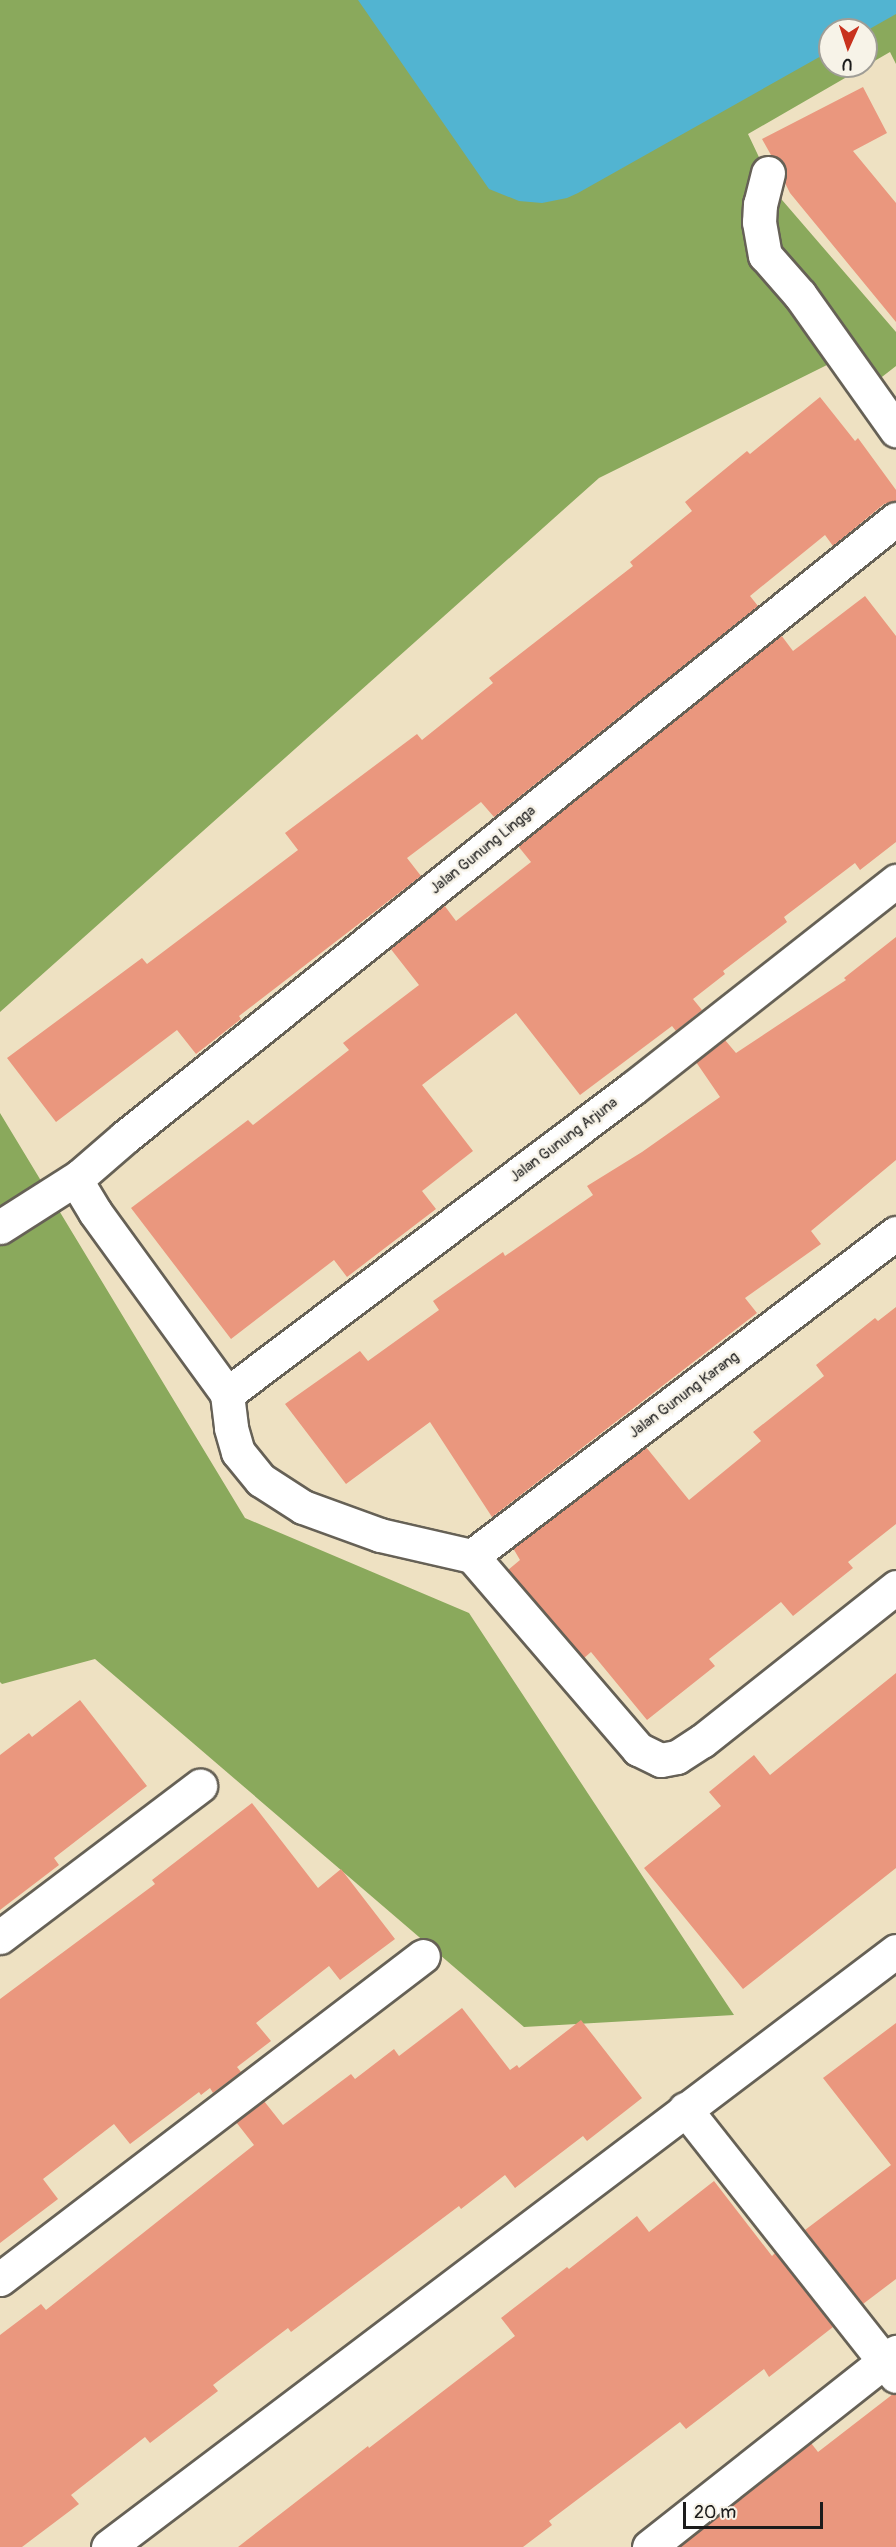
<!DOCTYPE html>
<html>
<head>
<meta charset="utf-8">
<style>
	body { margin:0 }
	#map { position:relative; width:896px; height:2547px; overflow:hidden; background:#eee1c2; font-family:Pangolin,sans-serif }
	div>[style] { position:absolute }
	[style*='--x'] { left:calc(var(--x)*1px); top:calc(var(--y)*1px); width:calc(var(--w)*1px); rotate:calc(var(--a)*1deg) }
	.forest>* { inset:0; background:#8aa95c }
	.water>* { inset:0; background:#52b4d1 }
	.building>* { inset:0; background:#ea977e }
	.roads { filter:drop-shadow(2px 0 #666156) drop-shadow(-2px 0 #666156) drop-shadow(0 2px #666156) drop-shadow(0 -2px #666156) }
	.minor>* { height:33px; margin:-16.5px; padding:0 16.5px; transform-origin:16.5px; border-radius:16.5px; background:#fff }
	span { translate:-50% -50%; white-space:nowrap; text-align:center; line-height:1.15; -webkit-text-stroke:5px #f7f3e8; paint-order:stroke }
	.street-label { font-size:15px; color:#1c1c1c }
	.north { position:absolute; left:818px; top:18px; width:60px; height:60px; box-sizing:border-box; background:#f7f3e8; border:2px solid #9f9d96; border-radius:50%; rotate:183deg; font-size:16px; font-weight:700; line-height:24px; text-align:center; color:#1c1c1c }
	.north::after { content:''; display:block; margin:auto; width:21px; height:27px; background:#c8321e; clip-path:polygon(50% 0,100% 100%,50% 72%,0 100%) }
	.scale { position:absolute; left:683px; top:2502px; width:140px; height:27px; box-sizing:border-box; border:3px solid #1c1c1c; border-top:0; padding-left:8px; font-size:18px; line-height:21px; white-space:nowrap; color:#1c1c1c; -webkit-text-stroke:4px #f7f3e8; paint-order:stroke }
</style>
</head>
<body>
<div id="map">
	<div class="forest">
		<i style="clip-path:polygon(evenodd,0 0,896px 0,896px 64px,890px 52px,748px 134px,776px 193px,896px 332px,896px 366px,878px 380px,831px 363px,599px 478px,0 1012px,0 0,830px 30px,866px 30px,866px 66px,830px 66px,830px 30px)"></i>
		<i style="clip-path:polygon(0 1113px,245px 1518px,469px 1613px,734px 2015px,524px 2027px,95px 1659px,2px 1684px,0 1682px)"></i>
	</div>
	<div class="water">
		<i style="clip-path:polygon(358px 0,896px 0,896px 14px,866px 31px,830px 30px,830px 51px,578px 193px,567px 198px,542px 203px,519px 201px,489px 189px)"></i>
	</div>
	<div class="building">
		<i style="clip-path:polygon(863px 87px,887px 133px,853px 151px,896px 203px,896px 322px,790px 193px,785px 183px,786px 167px,781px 159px,771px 155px,762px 139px)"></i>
		<i style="clip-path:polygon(820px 397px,855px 441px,858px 438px,896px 490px,896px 501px,884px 504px,833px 546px,825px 535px,750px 596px,758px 606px,494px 817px,481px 802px,407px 858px,421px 876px,239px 1016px,241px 1019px,196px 1054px,177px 1030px,56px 1122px,7px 1058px,142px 958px,147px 964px,298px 850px,285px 833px,417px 734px,422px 740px,493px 683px,489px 678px,633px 566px,630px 562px,692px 511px,685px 502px,747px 451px,750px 454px)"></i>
		<i style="clip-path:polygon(865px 596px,896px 636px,896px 842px,860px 870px,855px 863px,784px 917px,787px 922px,723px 971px,725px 974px,693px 999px,702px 1010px,676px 1031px,672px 1026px,580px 1095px,516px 1013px,422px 1085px,473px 1151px,422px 1191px,436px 1209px,347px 1277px,334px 1260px,231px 1339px,131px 1208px,248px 1120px,253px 1125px,349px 1050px,343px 1043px,419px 985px,390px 948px,444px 905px,456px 921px,531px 862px,518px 846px,781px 635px,793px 651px)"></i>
		<i style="clip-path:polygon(896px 937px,896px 1160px,811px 1231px,821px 1244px,745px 1298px,757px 1313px,492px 1517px,430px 1422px,346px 1484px,285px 1404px,360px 1351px,368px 1361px,439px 1310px,433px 1301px,503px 1252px,505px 1256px,593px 1195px,587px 1186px,642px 1152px,720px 1097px,696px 1062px,725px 1040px,736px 1053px,846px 980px,844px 978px)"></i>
		<i style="clip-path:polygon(896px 1307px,896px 1524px,848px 1562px,853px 1568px,793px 1616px,781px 1602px,709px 1659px,715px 1666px,647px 1720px,591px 1652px,584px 1658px,508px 1570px,520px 1560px,513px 1548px,646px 1447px,689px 1500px,761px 1441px,753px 1432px,824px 1376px,816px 1365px,875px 1318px,878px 1321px)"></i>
		<i style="clip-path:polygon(896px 1673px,896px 1868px,743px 1989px,644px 1868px,721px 1806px,709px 1792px,754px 1755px,770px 1775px)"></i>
		<i style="clip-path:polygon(80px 1700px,147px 1786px,54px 1858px,59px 1865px,0 1910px,0 1755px,29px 1733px,32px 1737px)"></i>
		<i style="clip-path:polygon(252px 1803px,318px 1888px,341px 1869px,395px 1939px,340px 1980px,329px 1966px,256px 2023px,271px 2041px,237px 2067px,241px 2072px,213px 2093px,210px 2088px,201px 2095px,199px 2092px,130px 2144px,114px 2124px,43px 2179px,58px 2199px,0 2243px,0 1999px,155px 1884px,152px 1880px)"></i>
		<i style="clip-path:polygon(462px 2008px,510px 2070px,517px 2065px,519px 2068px,581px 2020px,642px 2098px,587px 2141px,583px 2136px,515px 2188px,505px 2175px,461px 2209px,459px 2206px,291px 2332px,288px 2328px,213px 2385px,218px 2391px,150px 2443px,145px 2437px,71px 2495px,79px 2504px,22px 2547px,0 2547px,0 2335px,41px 2304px,46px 2310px,254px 2145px,236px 2122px,264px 2101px,283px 2125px,351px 2074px,355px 2079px,394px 2049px,399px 2056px)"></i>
		<i style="clip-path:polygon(896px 2023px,896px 2279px,863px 2304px,805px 2230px,891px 2165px,823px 2078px)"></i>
		<i style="clip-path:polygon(714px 2181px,772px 2256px,775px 2253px,833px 2327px,769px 2377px,764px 2369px,686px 2429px,680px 2422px,549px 2521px,552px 2525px,523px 2547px,238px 2547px,368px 2446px,369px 2448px,515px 2336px,501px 2318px,567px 2267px,569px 2269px,637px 2216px,649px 2232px)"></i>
		<i style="clip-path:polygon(893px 2394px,896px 2394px,896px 2547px,679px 2547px,811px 2443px,818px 2452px)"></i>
	</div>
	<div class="roads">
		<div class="minor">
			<i style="--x:768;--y:173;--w:32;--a:104"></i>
			<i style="--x:760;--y:204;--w:18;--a:93"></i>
			<i style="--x:759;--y:222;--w:34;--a:80"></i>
			<i style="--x:765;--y:255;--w:53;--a:48.8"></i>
			<i style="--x:800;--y:295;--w:166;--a:54.6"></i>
			<i style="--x:896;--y:519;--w:988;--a:141.29"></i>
			<i style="--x:125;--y:1137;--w:60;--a:139.1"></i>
			<i style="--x:80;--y:1176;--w:11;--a:90"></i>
			<i style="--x:80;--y:1187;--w:29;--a:59"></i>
			<i style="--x:95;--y:1212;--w:225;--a:54"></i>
			<i style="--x:227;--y:1394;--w:34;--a:83"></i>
			<i style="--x:231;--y:1428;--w:25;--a:74"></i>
			<i style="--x:238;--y:1452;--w:36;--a:51"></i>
			<i style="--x:261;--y:1480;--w:50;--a:32.7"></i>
			<i style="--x:303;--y:1507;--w:82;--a:20"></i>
			<i style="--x:380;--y:1535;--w:94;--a:12.9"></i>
			<i style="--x:472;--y:1556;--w:255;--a:49.3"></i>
			<i style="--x:638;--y:1749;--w:25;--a:26"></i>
			<i style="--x:661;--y:1760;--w:16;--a:-11"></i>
			<i style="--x:677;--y:1757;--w:30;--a:-33"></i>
			<i style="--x:702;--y:1741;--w:248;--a:-38.4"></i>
			<i style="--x:0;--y:1227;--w:95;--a:-32.5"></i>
			<i style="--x:227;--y:1394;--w:508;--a:-37.01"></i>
			<i style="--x:633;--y:1088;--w:335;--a:-38.2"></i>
			<i style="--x:472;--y:1556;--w:533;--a:-37.3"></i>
			<i style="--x:0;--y:1937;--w:251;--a:-37.1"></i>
			<i style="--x:685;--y:2109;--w:340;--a:51.7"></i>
			<i style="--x:0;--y:2279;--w:532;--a:-37.37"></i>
			<i style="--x:108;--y:2547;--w:988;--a:-37.1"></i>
			<i style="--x:649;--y:2547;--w:315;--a:-38.3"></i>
		</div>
	</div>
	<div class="street-label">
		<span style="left:483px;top:850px;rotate:-39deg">Jalan Gunung Lingga</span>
		<span style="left:564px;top:1140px;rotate:-37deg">Jalan Gunung Arjuna</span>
		<span style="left:684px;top:1395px;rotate:-37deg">Jalan Gunung Karang</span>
	</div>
	<div class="north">U</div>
	<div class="scale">20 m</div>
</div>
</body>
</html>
